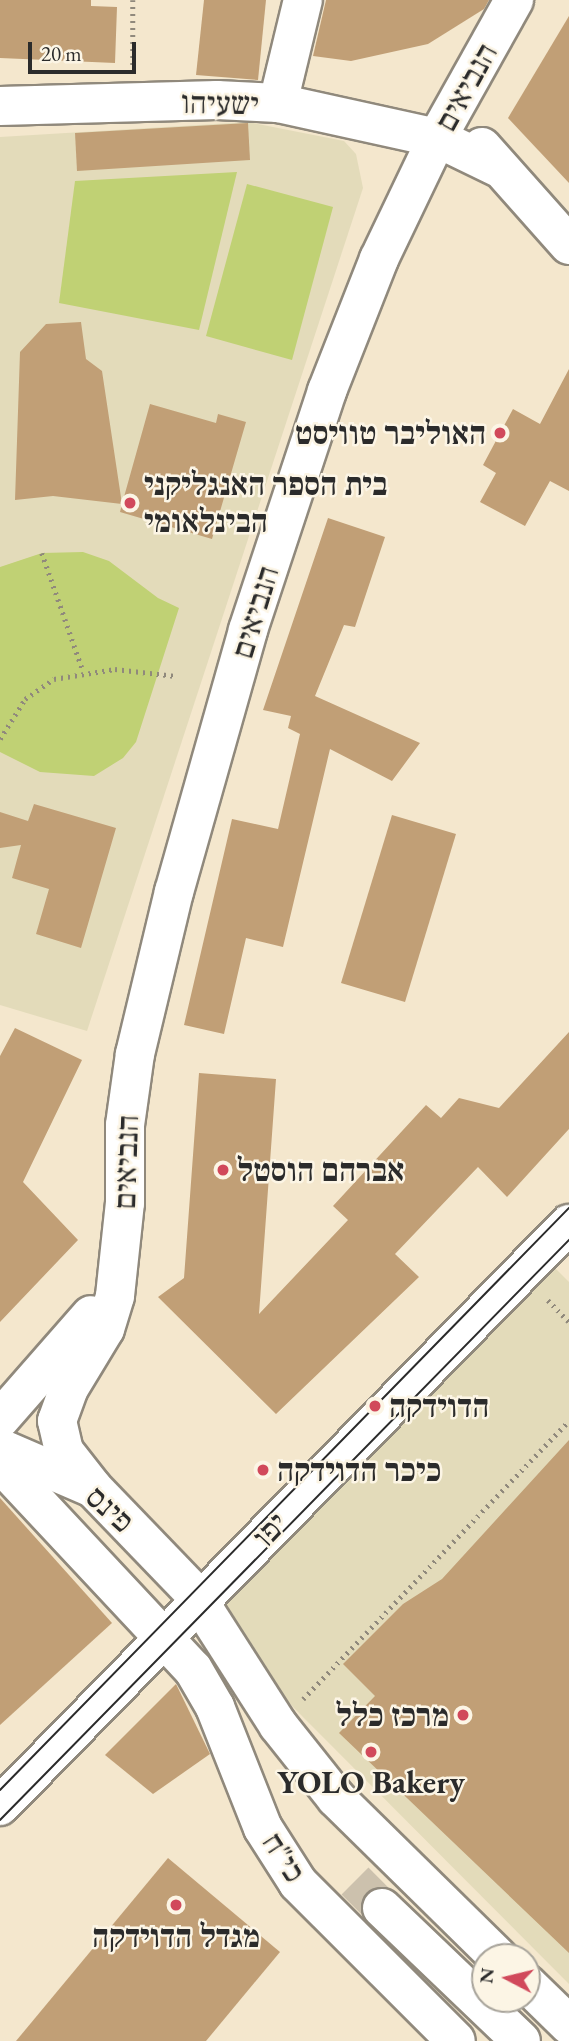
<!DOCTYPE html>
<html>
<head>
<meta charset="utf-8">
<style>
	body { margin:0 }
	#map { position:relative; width:569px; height:2041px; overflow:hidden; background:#f4e7cd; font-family:"EB Garamond","Frank Ruhl Libre",serif }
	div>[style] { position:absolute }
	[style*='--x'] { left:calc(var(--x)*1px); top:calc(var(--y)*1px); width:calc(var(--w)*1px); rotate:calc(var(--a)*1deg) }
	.built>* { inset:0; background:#e3dbba }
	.green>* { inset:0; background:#c0d174 }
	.building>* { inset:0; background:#c19f76 }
	.minor-tunnel>* { height:38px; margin-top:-19px; transform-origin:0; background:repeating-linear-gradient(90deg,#ccc1ad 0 38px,transparent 0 57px) }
	.path>* { height:4.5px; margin-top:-2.25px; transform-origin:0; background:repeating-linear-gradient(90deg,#90897c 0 2px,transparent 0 7px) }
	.roads { filter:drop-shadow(2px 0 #90897c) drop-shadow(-2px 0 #90897c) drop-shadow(0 2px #90897c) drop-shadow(0 -2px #90897c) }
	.minor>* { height:38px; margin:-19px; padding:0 19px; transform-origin:19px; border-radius:19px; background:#fff }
	.tram>* { height:2px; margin:-1px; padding:0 1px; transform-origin:1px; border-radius:1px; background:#2b2b2b }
	.dots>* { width:19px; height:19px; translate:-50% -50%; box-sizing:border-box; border:4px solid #fcf5e5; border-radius:50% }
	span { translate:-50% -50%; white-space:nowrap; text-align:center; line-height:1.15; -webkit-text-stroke:5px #fcf5e5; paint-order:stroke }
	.street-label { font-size:32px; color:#2b2b2b }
	.poi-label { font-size:32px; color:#2b2b2b; font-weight:700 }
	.right { translate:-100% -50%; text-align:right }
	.left { translate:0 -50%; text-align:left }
	.north { position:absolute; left:471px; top:1943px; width:70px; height:70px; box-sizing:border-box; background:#fcf5e5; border:2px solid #a8a49b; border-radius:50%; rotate:277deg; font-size:19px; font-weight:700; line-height:28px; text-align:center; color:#2b2b2b }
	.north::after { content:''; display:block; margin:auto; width:24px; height:32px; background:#d1495b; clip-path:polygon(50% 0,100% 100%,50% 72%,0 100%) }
	.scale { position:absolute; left:28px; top:42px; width:108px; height:32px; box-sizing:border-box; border:4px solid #2b2b2b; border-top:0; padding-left:9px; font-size:21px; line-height:24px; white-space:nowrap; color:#2b2b2b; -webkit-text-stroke:5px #fcf5e5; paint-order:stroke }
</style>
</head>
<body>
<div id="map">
	<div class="built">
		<i style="clip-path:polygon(248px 122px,344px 141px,356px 154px,363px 188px,87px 1031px,0 1005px,0 137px)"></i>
		<i style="clip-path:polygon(540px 1253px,569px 1282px,569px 1984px,294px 1708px,206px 1610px)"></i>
	</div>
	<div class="green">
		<i style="clip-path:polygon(237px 172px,199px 330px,59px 303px,75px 181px)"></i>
		<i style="clip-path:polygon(247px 184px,333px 207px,292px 360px,206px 336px)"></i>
		<i style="clip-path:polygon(83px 552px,109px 561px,158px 598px,179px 608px,136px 742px,123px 758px,94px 776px,40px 772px,0 752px,0 567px,42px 553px)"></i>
	</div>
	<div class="building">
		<i style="clip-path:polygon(0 0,91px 0,91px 6px,117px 7px,115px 63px,0 58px)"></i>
		<i style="clip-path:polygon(204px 0,266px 0,258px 80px,196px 75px)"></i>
		<i style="clip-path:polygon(326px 0,489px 0,484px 9px,428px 44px,351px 61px,313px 56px)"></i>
		<i style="clip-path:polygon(569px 16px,569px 183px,508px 118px)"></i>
		<i style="clip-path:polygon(248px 123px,250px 160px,77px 171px,75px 133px)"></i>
		<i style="clip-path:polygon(81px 322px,86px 359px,102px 371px,122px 504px,150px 404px,216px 423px,218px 414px,246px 422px,212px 539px,120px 512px,122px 504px,53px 496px,15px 500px,20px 352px,46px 324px)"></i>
		<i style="clip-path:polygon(569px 369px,569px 491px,550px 481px,525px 526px,480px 502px,496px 473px,483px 465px,513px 409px,540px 424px)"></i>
		<i style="clip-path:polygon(328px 518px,385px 537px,355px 627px,344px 625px,315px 696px,420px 743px,392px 781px,330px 749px,283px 947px,246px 938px,224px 1034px,184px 1025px,232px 819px,278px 829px,300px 734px,288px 728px,291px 716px,263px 710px)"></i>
		<i style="clip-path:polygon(34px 804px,116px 828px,81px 948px,36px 934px,49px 889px,12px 878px,21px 845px,0 848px,0 812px,28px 821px)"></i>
		<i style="clip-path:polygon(392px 815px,456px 834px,405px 1002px,341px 983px)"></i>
		<i style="clip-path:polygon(15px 1028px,82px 1060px,23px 1182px,78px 1240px,0 1322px,0 1056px)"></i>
		<i style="clip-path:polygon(569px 1032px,569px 1129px,507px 1197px,478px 1167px,395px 1254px,419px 1277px,276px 1414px,158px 1297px,184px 1278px,199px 1073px,276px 1079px,259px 1314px,348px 1220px,333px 1206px,426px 1105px,441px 1118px,459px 1098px,499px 1108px)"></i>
		<i style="clip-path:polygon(569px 1440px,569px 1953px,339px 1733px,375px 1696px,343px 1664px,403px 1604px,442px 1579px)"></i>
		<i style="clip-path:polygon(0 1498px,112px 1623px,0 1725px)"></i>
		<i style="clip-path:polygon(176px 1684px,210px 1754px,153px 1794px,105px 1755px)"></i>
		<i style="clip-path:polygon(168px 1858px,280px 1952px,206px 2041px,16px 2041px)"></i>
	</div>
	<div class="minor-tunnel">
		<i style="--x:355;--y:1881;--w:38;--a:45"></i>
	</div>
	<div class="path">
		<i style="--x:133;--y:0;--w:66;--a:90"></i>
		<i style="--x:42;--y:553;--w:125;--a:70.8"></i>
		<i style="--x:0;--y:739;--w:47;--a:-58"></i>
		<i style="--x:25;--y:699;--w:35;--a:-35"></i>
		<i style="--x:54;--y:679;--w:62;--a:-9.3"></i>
		<i style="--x:115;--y:669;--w:61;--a:6.5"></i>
		<i style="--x:548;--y:1300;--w:30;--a:46"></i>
		<i style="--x:303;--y:1699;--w:385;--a:-46.3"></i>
	</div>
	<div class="roads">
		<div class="minor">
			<i style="--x:278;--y:103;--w:106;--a:-76.4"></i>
			<i style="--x:0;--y:106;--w:217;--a:-1.6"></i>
			<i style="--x:217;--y:100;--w:61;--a:2.8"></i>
			<i style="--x:278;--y:103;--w:163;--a:12.4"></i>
			<i style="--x:437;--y:138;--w:67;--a:25.8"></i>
			<i style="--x:482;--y:147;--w:131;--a:48.4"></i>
			<i style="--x:0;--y:1419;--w:138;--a:-48.8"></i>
			<i style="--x:0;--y:1448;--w:101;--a:23.3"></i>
			<i style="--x:93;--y:1488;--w:144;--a:46.1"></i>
			<i style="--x:193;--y:1592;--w:158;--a:57.4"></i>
			<i style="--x:278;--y:1725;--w:93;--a:51.5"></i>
			<i style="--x:336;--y:1798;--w:227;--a:44.5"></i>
			<i style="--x:0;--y:1463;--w:282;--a:46.9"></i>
			<i style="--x:193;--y:1669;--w:44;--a:59.9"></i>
			<i style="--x:215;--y:1707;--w:130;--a:68.4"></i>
			<i style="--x:263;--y:1828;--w:65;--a:57.5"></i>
			<i style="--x:298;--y:1883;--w:223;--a:45"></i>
			<i style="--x:93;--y:1488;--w:47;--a:-128.1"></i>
			<i style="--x:64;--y:1451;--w:31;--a:-103"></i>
			<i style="--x:57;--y:1421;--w:33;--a:-70"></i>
			<i style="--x:68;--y:1390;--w:71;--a:-58.8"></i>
			<i style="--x:105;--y:1329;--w:34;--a:-73"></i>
			<i style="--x:115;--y:1296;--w:94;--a:-83.9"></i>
			<i style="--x:125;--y:1203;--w:78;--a:-90"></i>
			<i style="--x:125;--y:1125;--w:72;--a:-82"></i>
			<i style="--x:135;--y:1054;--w:167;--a:-76.5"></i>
			<i style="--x:174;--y:892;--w:272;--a:-74.2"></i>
			<i style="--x:248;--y:630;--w:252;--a:-71.7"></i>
			<i style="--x:327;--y:391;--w:142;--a:-68.5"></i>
			<i style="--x:379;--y:259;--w:134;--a:-64.4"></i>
			<i style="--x:437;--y:138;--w:158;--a:-60.8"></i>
			<i style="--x:0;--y:1806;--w:814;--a:-45.65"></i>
			<i style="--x:382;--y:1908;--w:192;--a:43.7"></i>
			<i style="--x:527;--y:1984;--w:59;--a:44.3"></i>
		</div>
	</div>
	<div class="tram">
		<i style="--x:0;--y:1790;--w:814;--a:-45.65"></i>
		<i style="--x:0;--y:1820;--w:813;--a:-45.55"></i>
	</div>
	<div class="dots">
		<i style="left:500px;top:433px;background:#d1495b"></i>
		<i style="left:130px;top:503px;background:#d1495b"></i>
		<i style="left:223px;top:1170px;background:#d1495b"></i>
		<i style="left:375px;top:1406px;background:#d1495b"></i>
		<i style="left:263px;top:1470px;background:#d1495b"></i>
		<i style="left:463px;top:1715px;background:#d1495b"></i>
		<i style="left:371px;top:1752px;background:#d1495b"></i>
		<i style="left:176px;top:1905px;background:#d1495b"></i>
	</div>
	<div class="street-label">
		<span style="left:466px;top:87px;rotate:-61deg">הנביאים</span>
		<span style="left:220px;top:103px;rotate:1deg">ישעיהו</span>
		<span style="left:255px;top:612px;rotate:-73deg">הנביאים</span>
		<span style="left:126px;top:1162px;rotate:-88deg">הנביאים</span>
		<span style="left:110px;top:1509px;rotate:42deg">פינס</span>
		<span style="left:270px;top:1530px;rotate:-46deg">יפו</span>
		<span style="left:284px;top:1857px;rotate:57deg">כי"ח</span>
	</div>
	<div class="poi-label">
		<span class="right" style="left:486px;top:433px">האוליבר טוויסט</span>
		<span class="left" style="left:144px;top:503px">בית הספר האנגליקני<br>הבינלאומי</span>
		<span class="left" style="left:237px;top:1170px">אברהם הוסטל</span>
		<span class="left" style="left:389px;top:1406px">הדוידקה</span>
		<span class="left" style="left:277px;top:1470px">כיכר הדוידקה</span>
		<span class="right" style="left:449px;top:1715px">מרכז כלל</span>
		<span style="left:371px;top:1782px">YOLO Bakery</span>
		<span style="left:176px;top:1936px">מגדל הדוידקה</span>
	</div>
	<div class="north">N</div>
	<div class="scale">20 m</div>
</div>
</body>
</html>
